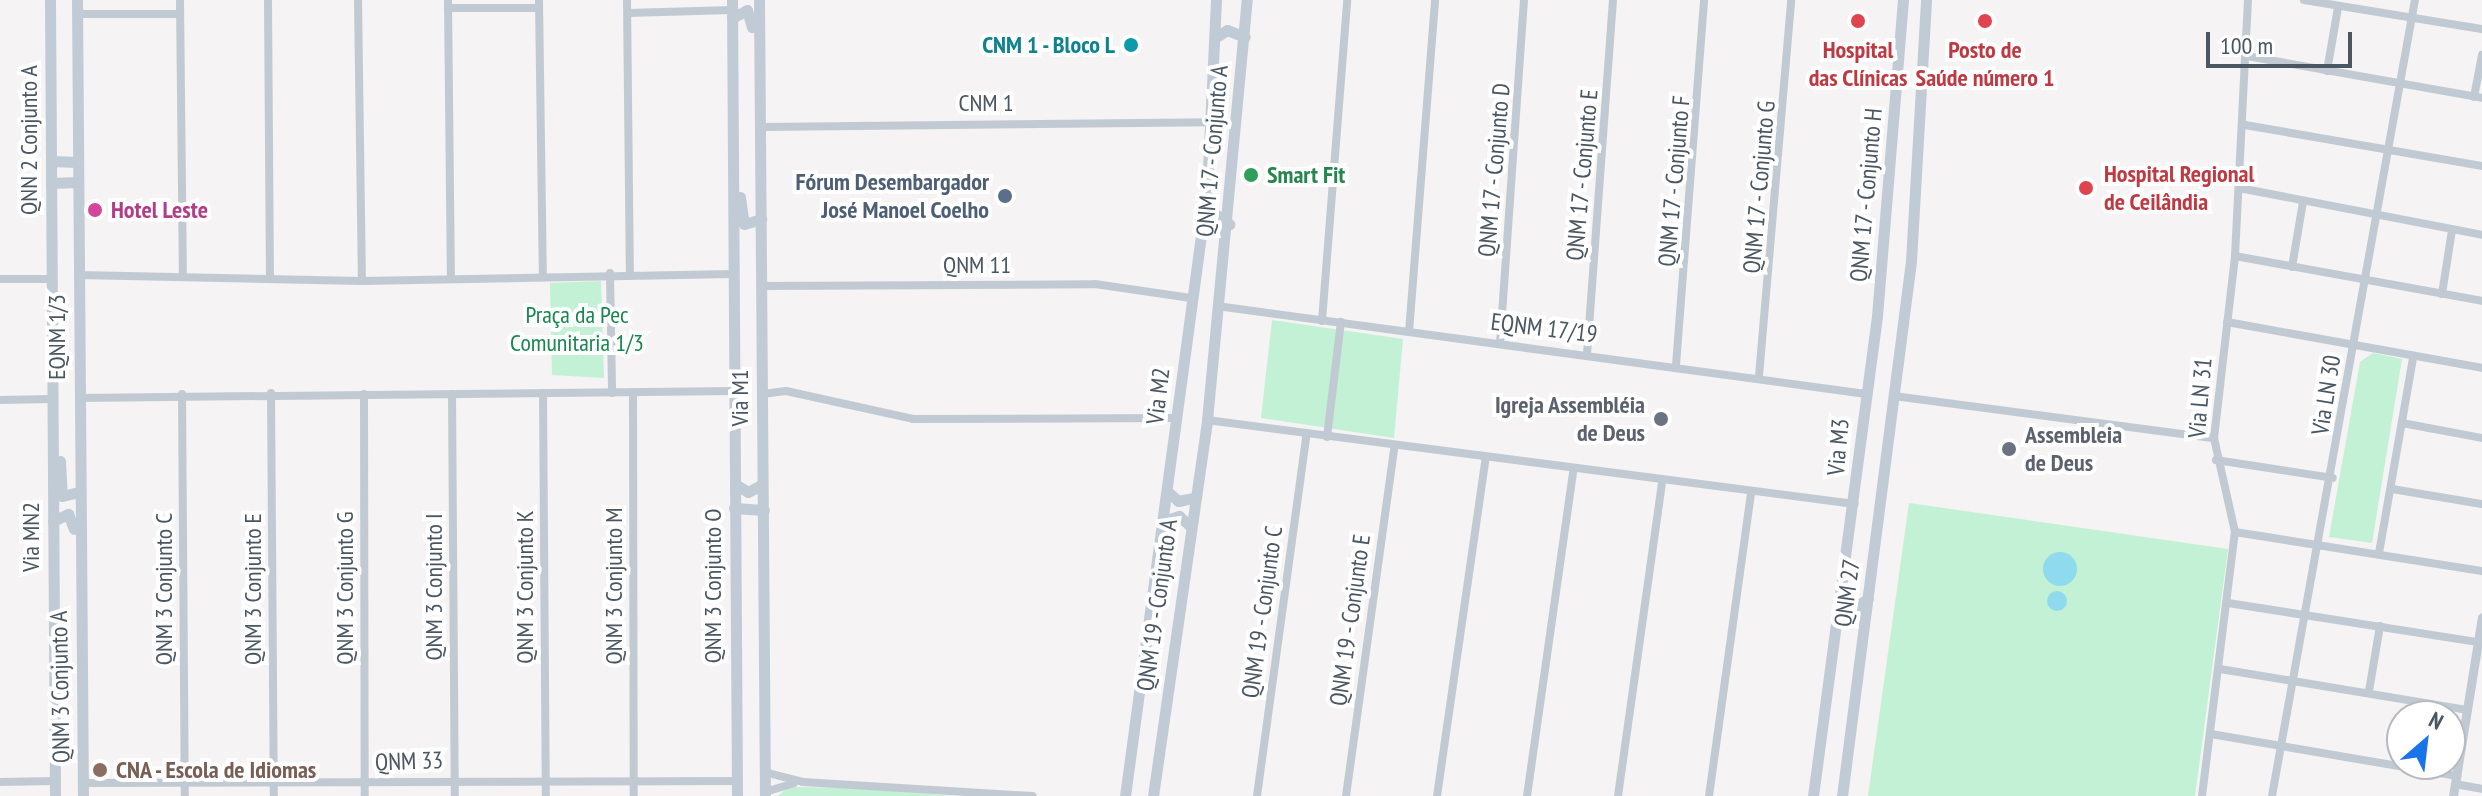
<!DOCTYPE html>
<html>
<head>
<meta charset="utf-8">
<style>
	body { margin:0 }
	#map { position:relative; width:2482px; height:796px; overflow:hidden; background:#f5f3f3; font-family:"PT Sans Narrow",sans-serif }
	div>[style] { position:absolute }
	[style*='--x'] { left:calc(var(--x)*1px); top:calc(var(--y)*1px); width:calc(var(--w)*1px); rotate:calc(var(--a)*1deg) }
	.green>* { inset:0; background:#c3f1d5 }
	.water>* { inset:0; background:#90daee }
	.round { border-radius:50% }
	.minor>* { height:8px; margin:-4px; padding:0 4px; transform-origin:4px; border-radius:4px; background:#c1cad2 }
	.tertiary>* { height:9px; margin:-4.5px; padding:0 4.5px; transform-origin:4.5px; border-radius:4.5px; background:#c1cad2 }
	.secondary>* { height:11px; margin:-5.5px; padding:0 5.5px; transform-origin:5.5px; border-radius:5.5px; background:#c1cbd6 }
	.dots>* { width:22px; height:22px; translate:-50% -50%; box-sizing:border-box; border:4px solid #fff; border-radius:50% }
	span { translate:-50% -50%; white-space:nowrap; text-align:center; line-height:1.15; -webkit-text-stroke:8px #fff; paint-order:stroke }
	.culture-label { font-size:24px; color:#0d838f; font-weight:700 }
	.right { translate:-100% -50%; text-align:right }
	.health-label { font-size:24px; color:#be3a42; font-weight:700 }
	.left { translate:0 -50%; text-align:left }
	.street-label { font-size:24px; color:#4a5661 }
	.leisure-label { font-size:24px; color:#27864d; font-weight:700 }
	.service-label { font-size:24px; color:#4e5e75; font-weight:700 }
	.hotel-label { font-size:24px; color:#b23c85; font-weight:700 }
	.park-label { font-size:24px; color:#17864f }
	.worship-label { font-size:24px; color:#5b616d; font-weight:700 }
	.education-label { font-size:24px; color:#785e54; font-weight:700 }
	.north { position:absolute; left:2386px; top:700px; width:80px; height:80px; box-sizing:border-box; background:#fff; border:2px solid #b7bbc0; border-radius:50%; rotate:28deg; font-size:22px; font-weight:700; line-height:32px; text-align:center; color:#4a5661 }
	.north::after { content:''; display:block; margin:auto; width:28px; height:36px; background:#1a73e8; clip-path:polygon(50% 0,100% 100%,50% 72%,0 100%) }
	.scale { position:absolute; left:2206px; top:32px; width:146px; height:36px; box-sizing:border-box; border:4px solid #4a5661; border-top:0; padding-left:10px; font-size:24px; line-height:28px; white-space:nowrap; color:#4a5661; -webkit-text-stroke:6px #fff; paint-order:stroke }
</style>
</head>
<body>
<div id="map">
	<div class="green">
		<i style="clip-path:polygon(601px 281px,604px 378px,552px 375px,550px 283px)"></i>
		<i style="clip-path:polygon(1272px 320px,1403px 339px,1394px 438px,1261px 418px)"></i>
		<i style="clip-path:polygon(2373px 353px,2402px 359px,2372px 543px,2329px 537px,2360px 362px)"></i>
		<i style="clip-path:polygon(1909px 503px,2228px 549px,2195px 796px,1868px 796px)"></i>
		<i style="clip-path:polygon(788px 787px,861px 788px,953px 796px,778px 796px)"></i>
	</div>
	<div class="water">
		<i class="round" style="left:2043px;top:552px;width:34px;height:34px"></i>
		<i class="round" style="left:2047px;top:591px;width:20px;height:20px"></i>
	</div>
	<div class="minor">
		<i style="--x:180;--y:0;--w:275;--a:89.4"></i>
		<i style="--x:268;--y:0;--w:275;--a:89.6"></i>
		<i style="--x:358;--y:0;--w:281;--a:89.2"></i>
		<i style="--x:448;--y:0;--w:277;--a:89.4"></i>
		<i style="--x:539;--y:0;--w:275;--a:89.2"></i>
		<i style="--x:627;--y:0;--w:272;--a:89.4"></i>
		<i style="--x:2304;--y:0;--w:180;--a:9.3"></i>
		<i style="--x:448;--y:8;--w:91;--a:0"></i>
		<i style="--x:628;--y:13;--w:104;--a:-1.7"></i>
		<i style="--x:78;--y:14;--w:102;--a:0"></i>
		<i style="--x:2247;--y:56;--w:239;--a:10.1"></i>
		<i style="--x:2327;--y:71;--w:65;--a:-80.2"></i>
		<i style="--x:2474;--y:97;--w:43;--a:-79.2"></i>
		<i style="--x:2245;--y:125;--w:241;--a:9.8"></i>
		<i style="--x:761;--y:127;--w:451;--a:-0.6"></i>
		<i style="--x:2239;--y:188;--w:248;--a:10.9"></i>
		<i style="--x:2235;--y:256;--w:251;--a:10.3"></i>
		<i style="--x:2292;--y:267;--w:66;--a:-80.4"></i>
		<i style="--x:610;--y:273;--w:120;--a:89"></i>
		<i style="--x:79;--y:275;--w:283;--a:1.2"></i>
		<i style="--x:362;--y:281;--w:371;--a:-1.1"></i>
		<i style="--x:0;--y:279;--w:51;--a:0"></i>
		<i style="--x:762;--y:286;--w:333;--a:-0.3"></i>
		<i style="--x:1095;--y:284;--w:97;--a:8.3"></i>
		<i style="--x:2442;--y:294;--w:65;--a:-81.1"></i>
		<i style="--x:1217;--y:306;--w:655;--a:7.72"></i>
		<i style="--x:1322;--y:321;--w:322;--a:-85.5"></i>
		<i style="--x:2227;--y:322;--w:259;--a:10.2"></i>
		<i style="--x:1409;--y:332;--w:333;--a:-85.5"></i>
		<i style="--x:1500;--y:343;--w:344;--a:-86"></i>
		<i style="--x:1587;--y:354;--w:355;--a:-85.8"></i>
		<i style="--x:1676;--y:365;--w:366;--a:-85.6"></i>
		<i style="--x:1759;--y:376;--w:377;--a:-85.1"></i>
		<i style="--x:633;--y:392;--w:404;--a:89.9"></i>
		<i style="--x:271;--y:393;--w:403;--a:89.6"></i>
		<i style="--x:543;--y:393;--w:403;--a:89.6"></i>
		<i style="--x:182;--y:394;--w:402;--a:89.6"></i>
		<i style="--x:364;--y:394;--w:402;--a:89.9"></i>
		<i style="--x:452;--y:394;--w:402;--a:89.6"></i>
		<i style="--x:762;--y:394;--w:24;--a:-7"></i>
		<i style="--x:786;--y:391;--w:130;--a:12.4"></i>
		<i style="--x:913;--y:419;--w:264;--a:-0.2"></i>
		<i style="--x:1894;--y:396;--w:323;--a:7.5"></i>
		<i style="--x:79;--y:398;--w:656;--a:-0.61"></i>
		<i style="--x:0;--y:400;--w:54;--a:-1.1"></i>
		<i style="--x:1207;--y:420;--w:653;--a:7.39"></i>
		<i style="--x:2402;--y:423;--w:81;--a:10.6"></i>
		<i style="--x:1327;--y:437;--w:116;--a:-83.1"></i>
		<i style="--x:2216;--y:460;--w:118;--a:8.7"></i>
		<i style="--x:2392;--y:489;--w:91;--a:9.5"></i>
		<i style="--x:2235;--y:532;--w:250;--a:9"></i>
		<i style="--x:2379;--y:553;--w:198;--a:-80.1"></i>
		<i style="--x:2228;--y:603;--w:253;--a:8.9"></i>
		<i style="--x:2220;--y:669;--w:250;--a:9.4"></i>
		<i style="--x:2369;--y:691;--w:66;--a:-80.4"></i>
		<i style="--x:2211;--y:734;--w:250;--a:9.7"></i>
		<i style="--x:764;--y:772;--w:40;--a:14.4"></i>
		<i style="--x:803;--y:782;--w:230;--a:3.5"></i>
		<i style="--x:0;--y:782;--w:55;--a:-1"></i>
		<i style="--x:83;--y:783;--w:653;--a:-0.18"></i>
		<i style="--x:2455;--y:784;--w:27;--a:10"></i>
		<i style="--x:765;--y:792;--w:30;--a:-17"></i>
		<i style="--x:1257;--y:796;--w:366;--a:-82.2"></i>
		<i style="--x:1346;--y:796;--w:350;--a:-82.1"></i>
		<i style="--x:1437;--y:796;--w:342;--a:-81.8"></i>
		<i style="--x:1527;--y:796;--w:328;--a:-81.9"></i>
		<i style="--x:1618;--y:796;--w:317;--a:-82"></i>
		<i style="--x:1709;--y:796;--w:305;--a:-82.1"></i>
		<i style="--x:2202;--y:796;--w:266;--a:-82.9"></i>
		<i style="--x:2235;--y:532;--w:96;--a:-102.6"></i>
		<i style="--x:2214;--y:438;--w:183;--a:-83.4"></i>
		<i style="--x:2235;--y:256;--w:256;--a:-87.1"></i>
		<i style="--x:2272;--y:796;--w:809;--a:-79.82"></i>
	</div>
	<div class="tertiary">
		<i style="--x:2453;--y:796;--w:181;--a:-80.8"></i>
	</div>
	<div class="secondary">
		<i style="--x:50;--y:0;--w:796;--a:89.64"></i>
		<i style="--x:77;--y:0;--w:796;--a:89.57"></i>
		<i style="--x:732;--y:0;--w:796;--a:89.64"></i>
		<i style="--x:759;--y:0;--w:796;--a:89.57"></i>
		<i style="--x:732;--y:18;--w:17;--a:-28"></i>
		<i style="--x:747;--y:10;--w:18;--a:74"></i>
		<i style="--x:1216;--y:37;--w:13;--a:-32"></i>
		<i style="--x:1227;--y:30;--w:19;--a:21"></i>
		<i style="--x:51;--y:161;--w:27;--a:2"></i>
		<i style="--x:51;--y:183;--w:27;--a:-2"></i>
		<i style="--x:740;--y:197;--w:27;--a:82"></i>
		<i style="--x:744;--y:224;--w:18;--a:-16"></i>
		<i style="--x:1201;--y:220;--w:15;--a:-28"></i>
		<i style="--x:1214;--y:213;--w:19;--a:36"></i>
		<i style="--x:60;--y:461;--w:35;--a:87"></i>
		<i style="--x:62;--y:496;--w:18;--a:-13"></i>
		<i style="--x:735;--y:484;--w:15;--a:32"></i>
		<i style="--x:748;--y:492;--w:15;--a:-28"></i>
		<i style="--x:1167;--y:491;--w:15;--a:42"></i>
		<i style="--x:1178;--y:501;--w:16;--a:-11"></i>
		<i style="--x:734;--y:508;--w:30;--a:4"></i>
		<i style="--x:53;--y:521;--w:17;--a:-25"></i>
		<i style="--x:68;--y:514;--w:16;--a:68"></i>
		<i style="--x:1163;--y:521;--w:17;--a:-17"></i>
		<i style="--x:1179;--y:516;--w:15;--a:42"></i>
		<i style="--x:1847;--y:591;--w:18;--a:63"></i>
		<i style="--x:1855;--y:607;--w:15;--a:-32"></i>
		<i style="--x:1125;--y:796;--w:611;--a:-82.28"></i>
		<i style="--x:1207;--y:191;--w:191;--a:-87.3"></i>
		<i style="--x:1153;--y:796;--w:380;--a:-81.8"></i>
		<i style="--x:1207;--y:420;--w:422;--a:-84.6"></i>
		<i style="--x:1813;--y:796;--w:484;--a:-82.4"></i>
		<i style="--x:1877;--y:316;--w:317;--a:-85.3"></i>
		<i style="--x:1842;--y:796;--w:539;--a:-82.65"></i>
		<i style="--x:1911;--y:261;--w:261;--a:-86.7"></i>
	</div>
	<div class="dots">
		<i style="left:1858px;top:21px;background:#e0444e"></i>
		<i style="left:1985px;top:21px;background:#e0444e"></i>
		<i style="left:1131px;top:45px;background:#0f9aa8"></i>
		<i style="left:1251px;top:175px;background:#2e9e5b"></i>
		<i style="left:2086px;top:188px;background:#e0444e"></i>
		<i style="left:1005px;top:196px;background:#5c6f8a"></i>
		<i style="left:95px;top:210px;background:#d1479c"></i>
		<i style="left:1661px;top:419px;background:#6b7280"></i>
		<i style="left:2009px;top:449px;background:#6b7280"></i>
		<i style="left:100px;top:770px;background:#8d6e63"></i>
	</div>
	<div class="culture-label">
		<span class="right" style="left:1115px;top:45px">CNM 1 - Bloco L</span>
	</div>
	<div class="health-label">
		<span style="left:1858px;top:64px">Hospital<br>das Clínicas</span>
		<span style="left:1985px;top:64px">Posto de<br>Saúde número 1</span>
		<span class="left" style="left:2104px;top:188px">Hospital Regional<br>de Ceilândia</span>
	</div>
	<div class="street-label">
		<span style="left:986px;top:103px">CNM 1</span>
		<span style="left:29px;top:140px;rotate:-90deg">QNN 2 Conjunto A</span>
		<span style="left:1212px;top:151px;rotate:-85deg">QNM 17 - Conjunto A</span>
		<span style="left:1494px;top:170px;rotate:-85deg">QNM 17 - Conjunto D</span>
		<span style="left:1582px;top:175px;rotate:-85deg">QNM 17 - Conjunto E</span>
		<span style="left:1674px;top:181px;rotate:-85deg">QNM 17 - Conjunto F</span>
		<span style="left:1759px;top:187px;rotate:-85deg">QNM 17 - Conjunto G</span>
		<span style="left:1866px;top:195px;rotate:-85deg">QNM 17 - Conjunto H</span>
		<span style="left:977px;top:265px">QNM 11</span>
		<span style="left:1544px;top:328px;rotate:7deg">EQNM 17/19</span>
		<span style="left:57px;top:337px;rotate:-90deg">EQNM 1/3</span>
		<span style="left:2326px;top:395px;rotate:-81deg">Via LN 30</span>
		<span style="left:1158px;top:396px;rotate:-83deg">Via M2</span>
		<span style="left:740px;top:398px;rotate:-90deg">Via M1</span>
		<span style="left:2200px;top:398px;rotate:-85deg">Via LN 31</span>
		<span style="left:1838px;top:447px;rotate:-85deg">Via M3</span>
		<span style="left:31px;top:537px;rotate:-90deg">Via MN2</span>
		<span style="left:614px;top:586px;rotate:-90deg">QNM 3 Conjunto M</span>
		<span style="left:713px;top:586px;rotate:-90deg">QNM 3 Conjunto O</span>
		<span style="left:434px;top:587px;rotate:-90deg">QNM 3 Conjunto I</span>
		<span style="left:525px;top:587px;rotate:-90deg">QNM 3 Conjunto K</span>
		<span style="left:345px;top:588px;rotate:-90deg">QNM 3 Conjunto G</span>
		<span style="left:164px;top:589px;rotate:-90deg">QNM 3 Conjunto C</span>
		<span style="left:253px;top:589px;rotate:-90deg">QNM 3 Conjunto E</span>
		<span style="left:1847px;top:593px;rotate:-82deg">QNM 27</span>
		<span style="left:1157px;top:605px;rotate:-82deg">QNM 19 - Conjunto A</span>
		<span style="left:1262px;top:612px;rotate:-82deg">QNM 19 - Conjunto C</span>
		<span style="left:1350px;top:620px;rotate:-82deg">QNM 19 - Conjunto E</span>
		<span style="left:60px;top:687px;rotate:-91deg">QNM 3 Conjunto A</span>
		<span style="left:409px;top:761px;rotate:-2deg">QNM 33</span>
	</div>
	<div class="leisure-label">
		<span class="left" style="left:1267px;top:175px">Smart Fit</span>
	</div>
	<div class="service-label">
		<span class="right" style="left:989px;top:196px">Fórum Desembargador<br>José Manoel Coelho</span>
	</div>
	<div class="hotel-label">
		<span class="left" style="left:111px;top:210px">Hotel Leste</span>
	</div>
	<div class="park-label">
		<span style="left:577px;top:329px">Praça da Pec<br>Comunitaria 1/3</span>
	</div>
	<div class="worship-label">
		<span class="right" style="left:1645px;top:419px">Igreja Assembléia<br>de Deus</span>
		<span class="left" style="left:2025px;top:449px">Assembleia<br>de Deus</span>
	</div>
	<div class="education-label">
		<span class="left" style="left:116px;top:770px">CNA - Escola de Idiomas</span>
	</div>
	<div class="north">N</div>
	<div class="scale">100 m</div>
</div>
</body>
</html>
